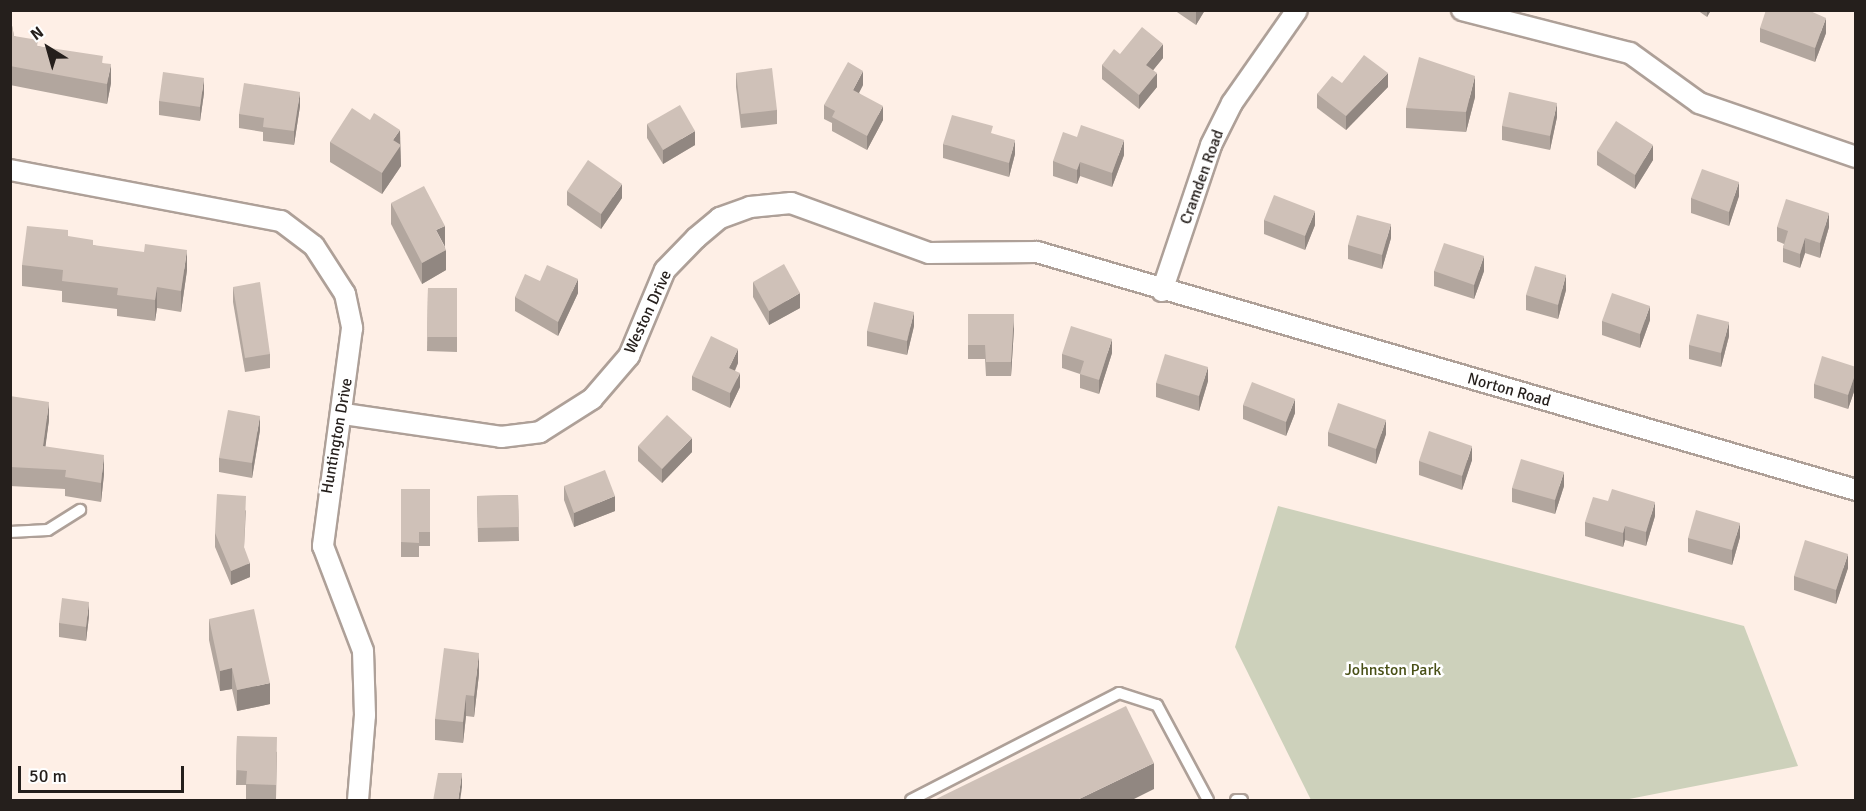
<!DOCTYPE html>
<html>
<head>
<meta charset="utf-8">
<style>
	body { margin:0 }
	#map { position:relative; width:1866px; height:811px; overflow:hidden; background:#feefe6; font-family:Signika,sans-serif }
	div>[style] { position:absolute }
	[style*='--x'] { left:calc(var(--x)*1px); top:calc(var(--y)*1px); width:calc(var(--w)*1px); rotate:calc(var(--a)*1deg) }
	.green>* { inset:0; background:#cdd1bb }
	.roads { filter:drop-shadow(2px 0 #aea098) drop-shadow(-2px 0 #aea098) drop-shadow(0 2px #aea098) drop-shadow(0 -2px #aea098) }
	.service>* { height:10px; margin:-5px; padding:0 5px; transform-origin:5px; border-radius:5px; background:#fff }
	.minor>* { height:20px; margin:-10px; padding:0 10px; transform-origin:10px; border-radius:10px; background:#fff }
	.wall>* { inset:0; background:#b2a69e }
	.shaded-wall>* { inset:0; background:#918781 }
	.building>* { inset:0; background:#cfc1b8 }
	span { translate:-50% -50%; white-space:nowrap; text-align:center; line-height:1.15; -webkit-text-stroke:5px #fff; paint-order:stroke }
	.street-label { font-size:16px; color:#251f1c }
	.park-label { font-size:16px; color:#495017 }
	.frame { position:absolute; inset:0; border:12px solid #251f1c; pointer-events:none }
	.north { position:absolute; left:18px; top:18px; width:60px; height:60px; -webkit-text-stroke:4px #fff; paint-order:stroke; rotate:323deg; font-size:16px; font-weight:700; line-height:24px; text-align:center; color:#251f1c }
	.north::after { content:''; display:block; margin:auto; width:21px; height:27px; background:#251f1c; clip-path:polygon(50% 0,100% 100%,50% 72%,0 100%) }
	.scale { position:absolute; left:18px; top:766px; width:166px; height:27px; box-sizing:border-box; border:3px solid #251f1c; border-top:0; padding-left:8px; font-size:18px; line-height:21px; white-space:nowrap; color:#251f1c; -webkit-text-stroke:4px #fff; paint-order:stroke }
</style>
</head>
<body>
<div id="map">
	<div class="green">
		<i style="clip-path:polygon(1278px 506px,1744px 626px,1798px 766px,1624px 800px,1311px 800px,1235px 647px)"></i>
	</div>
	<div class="roads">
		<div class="service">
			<i style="--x:10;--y:532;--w:38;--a:-3"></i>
			<i style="--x:48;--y:530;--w:38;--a:-32"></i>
			<i style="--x:911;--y:800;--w:234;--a:-27.2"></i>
			<i style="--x:1119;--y:693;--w:40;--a:18"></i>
			<i style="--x:1157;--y:705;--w:108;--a:61.8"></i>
			<i style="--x:1236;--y:800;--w:6;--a:0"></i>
		</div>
		<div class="minor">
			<i style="--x:1462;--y:10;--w:173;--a:14.4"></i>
			<i style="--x:1630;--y:53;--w:85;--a:35.9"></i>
			<i style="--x:1699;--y:103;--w:166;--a:19"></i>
			<i style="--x:10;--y:170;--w:276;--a:10.7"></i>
			<i style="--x:281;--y:221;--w:41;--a:37.1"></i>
			<i style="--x:314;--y:246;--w:57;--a:57.1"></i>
			<i style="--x:345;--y:294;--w:35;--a:78"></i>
			<i style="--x:352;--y:328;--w:220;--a:97.6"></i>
			<i style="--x:323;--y:546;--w:112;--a:69.1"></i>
			<i style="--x:363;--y:651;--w:64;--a:88.2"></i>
			<i style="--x:365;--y:715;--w:85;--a:94.7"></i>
			<i style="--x:1162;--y:291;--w:154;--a:-71.4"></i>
			<i style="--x:1211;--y:145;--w:47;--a:-63.4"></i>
			<i style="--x:1232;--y:103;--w:113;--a:-55"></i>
			<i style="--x:344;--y:414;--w:159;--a:8.3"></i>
			<i style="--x:501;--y:437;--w:39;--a:-7"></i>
			<i style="--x:540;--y:432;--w:62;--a:-32.4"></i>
			<i style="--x:592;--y:399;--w:57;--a:-49.3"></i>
			<i style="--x:629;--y:356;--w:93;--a:-67.3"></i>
			<i style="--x:665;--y:270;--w:45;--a:-45.9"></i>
			<i style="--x:696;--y:238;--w:31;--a:-40"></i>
			<i style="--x:720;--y:218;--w:32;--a:-20"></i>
			<i style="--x:750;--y:207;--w:41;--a:-5.6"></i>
			<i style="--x:791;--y:203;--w:147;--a:19.9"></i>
			<i style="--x:929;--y:253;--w:108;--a:-0.5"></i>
			<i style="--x:1037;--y:252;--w:853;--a:16.2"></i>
		</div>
	</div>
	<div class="wall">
		<i style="clip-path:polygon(1174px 10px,1205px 10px,1196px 25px)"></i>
		<i style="clip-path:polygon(1697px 10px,1711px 10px,1707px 17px)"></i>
		<i style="clip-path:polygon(10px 15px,14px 36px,38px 46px,103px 63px,111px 83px,107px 104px,10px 85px)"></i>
		<i style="clip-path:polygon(1760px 28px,1826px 33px,1815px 62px,1760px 42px)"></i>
		<i style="clip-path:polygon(1120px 54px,1163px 58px,1153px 70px,1157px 87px,1139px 109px,1102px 79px,1102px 65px)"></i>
		<i style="clip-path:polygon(736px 73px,777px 110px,777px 124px,741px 128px,736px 87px)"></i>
		<i style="clip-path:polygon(1342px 83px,1388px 87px,1346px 130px,1317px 108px,1317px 94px)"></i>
		<i style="clip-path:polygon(863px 85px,859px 93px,883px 120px,867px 150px,832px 131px,832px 123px,824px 119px,824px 105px)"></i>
		<i style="clip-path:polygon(204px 93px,200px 121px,159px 115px,159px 101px)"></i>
		<i style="clip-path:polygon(1475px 97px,1466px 132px,1406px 128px,1406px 108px)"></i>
		<i style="clip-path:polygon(300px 106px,294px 145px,263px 141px,263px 132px,239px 128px,239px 114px)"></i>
		<i style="clip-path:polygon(1557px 117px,1550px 150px,1502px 140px,1502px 126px)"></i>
		<i style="clip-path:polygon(647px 124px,695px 145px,663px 164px,647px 138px)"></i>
		<i style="clip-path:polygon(330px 142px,400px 144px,401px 166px,382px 194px,330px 162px)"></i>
		<i style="clip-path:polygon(943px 144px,1015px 154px,1009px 177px,943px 158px)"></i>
		<i style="clip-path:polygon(1597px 151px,1653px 160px,1635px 189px,1597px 165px)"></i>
		<i style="clip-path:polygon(1124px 155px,1112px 187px,1080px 176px,1077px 184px,1053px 176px,1053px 161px)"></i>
		<i style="clip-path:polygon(567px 191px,622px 198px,601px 229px,567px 205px)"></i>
		<i style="clip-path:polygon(1739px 196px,1729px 226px,1691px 213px,1691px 198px)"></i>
		<i style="clip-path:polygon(391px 203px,445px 247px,446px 270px,422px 284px,391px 224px)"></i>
		<i style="clip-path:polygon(1264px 220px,1315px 225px,1305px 250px,1264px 234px)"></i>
		<i style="clip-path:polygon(1777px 227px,1829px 227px,1820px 258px,1805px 253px,1800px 268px,1783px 262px,1783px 248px,1784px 244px,1777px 241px)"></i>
		<i style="clip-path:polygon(68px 237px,93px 245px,187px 270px,181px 312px,157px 308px,155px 321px,117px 316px,117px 309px,62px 302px,62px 291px,22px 286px,22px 265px)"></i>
		<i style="clip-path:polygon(1391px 238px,1382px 269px,1348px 259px,1348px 245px)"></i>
		<i style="clip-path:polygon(1434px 271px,1484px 271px,1474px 299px,1434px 286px)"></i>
		<i style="clip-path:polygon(540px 281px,578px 293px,558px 336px,515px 311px,515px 297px)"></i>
		<i style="clip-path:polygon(753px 282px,800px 308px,769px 325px,753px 297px)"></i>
		<i style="clip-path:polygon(233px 287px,270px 354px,270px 368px,245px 372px,233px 302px)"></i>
		<i style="clip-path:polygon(428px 288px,457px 288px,457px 352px,427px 351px)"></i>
		<i style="clip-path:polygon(1566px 290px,1558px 319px,1526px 310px,1526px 295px)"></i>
		<i style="clip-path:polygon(968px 314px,1014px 328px,1011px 376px,986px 376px,985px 359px,968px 359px)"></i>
		<i style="clip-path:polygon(1650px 320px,1640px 348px,1602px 335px,1602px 321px)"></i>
		<i style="clip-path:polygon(914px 326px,907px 355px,867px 346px,867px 331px)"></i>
		<i style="clip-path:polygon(1729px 336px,1721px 367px,1689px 359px,1689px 345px)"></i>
		<i style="clip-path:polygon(1112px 353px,1099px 394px,1080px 388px,1080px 374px,1062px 368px,1062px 354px)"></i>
		<i style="clip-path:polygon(738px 363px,735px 371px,740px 387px,730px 408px,692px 390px,692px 376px)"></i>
		<i style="clip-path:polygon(1856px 367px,1856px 386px,1848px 409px,1814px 398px,1814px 384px)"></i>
		<i style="clip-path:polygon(1208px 381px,1199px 411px,1156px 397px,1156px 383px)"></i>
		<i style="clip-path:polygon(10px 396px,49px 420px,45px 447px,104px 474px,101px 502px,65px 496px,65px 489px,10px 486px)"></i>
		<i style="clip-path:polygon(1243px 405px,1295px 413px,1286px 436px,1243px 419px)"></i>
		<i style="clip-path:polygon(260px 430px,252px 478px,219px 472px,219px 458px)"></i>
		<i style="clip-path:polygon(1328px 432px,1386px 434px,1376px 464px,1328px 446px)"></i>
		<i style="clip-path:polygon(638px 446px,692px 452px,662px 483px,638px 461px)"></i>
		<i style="clip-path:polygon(1472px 460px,1462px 490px,1419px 475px,1419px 461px)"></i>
		<i style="clip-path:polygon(564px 486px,615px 511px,574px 527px,564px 500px)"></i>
		<i style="clip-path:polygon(1564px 486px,1555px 514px,1512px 502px,1512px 488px)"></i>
		<i style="clip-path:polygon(401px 489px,430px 489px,430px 546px,419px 546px,419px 557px,401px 557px)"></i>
		<i style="clip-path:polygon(518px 495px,519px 541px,478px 542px,477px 496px)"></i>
		<i style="clip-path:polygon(246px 510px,244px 548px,250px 577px,231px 585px,215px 547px,215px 533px)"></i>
		<i style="clip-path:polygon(1655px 516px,1646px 546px,1625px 540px,1623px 547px,1585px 536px,1585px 522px)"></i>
		<i style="clip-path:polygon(1740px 537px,1732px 565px,1688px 552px,1688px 538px)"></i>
		<i style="clip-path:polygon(1848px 568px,1836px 604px,1794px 590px,1794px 576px)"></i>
		<i style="clip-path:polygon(89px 616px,86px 641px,59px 637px,59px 623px)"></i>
		<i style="clip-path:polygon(209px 619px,270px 704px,237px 711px,232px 689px,220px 691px,209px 640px)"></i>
		<i style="clip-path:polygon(479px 674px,474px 717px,466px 716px,463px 743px,435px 740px,435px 719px)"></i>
		<i style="clip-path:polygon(237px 736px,277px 752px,276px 800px,246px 799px,246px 785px,236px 785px)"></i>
	</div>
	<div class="shaded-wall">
		<i style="clip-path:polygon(1205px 10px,1196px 25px,1196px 11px)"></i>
		<i style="clip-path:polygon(1707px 10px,1711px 10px,1707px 17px)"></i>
		<i style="clip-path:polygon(1826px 18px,1826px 33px,1815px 62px,1815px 48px)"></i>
		<i style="clip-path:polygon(1163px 44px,1163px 58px,1146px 79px,1146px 65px)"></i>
		<i style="clip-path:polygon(111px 64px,111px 83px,107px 104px,107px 84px)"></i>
		<i style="clip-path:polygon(863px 71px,863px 85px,853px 104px,853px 90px)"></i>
		<i style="clip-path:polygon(1157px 73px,1157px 87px,1139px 109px,1139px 95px)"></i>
		<i style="clip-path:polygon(1388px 73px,1388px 87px,1346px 130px,1346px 116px)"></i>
		<i style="clip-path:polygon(1475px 76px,1475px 97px,1466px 132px,1466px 112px)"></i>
		<i style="clip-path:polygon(204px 78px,204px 93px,200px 121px,200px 107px)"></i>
		<i style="clip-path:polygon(300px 92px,300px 106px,294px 145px,294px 131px)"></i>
		<i style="clip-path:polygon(1557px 103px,1557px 117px,1550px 150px,1550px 136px)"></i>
		<i style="clip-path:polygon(883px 106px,883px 120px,867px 150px,867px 136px)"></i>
		<i style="clip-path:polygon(400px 130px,401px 166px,382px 194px,382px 173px,393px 140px)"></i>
		<i style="clip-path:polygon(695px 131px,695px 145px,663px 164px,663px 150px)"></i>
		<i style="clip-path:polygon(1015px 140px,1015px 154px,1009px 177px,1009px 163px)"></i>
		<i style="clip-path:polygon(1124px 140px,1124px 155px,1112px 187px,1112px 173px)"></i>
		<i style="clip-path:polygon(1653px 145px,1653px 160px,1635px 189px,1635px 175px)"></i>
		<i style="clip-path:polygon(1080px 162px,1080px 176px,1077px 184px,1077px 170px)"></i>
		<i style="clip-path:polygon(1739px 182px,1739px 196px,1729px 226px,1729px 212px)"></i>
		<i style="clip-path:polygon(622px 184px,622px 198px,601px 229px,601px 214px)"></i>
		<i style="clip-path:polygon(1315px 211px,1315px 225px,1305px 250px,1305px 236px)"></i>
		<i style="clip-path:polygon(1829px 213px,1829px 227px,1820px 258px,1820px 243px)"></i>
		<i style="clip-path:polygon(1391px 224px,1391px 238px,1382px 269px,1382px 255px)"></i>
		<i style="clip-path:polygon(445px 226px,445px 247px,436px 230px)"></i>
		<i style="clip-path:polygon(1805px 238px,1805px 253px,1800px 268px,1800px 254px)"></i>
		<i style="clip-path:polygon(187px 250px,187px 270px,181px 312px,181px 291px)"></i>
		<i style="clip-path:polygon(446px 250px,446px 270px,422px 284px,422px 263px)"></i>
		<i style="clip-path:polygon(1484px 256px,1484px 271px,1474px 299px,1474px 285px)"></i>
		<i style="clip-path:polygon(1566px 275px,1566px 290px,1558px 319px,1558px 305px)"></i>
		<i style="clip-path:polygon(578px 279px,578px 293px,558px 336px,558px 322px)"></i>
		<i style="clip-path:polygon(157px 287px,157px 308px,155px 321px,155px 300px)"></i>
		<i style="clip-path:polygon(800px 293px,800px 308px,769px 325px,769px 311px)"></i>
		<i style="clip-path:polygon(1650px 306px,1650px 320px,1640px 348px,1640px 334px)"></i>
		<i style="clip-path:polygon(914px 312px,914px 326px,907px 355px,907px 341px)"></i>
		<i style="clip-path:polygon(1014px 314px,1014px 328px,1011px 376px,1011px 362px)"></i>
		<i style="clip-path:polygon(1729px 322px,1729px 336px,1721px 367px,1721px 353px)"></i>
		<i style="clip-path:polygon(1112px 339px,1112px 353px,1099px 394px,1099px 380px)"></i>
		<i style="clip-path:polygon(738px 349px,738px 363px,729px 383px,729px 368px)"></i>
		<i style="clip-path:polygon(1208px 367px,1208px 381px,1199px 411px,1199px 396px)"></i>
		<i style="clip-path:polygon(1856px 372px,1856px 386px,1848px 409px,1848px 395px)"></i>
		<i style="clip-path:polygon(740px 373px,740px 387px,730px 408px,730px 393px)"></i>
		<i style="clip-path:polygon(1295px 399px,1295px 413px,1286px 436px,1286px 422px)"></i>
		<i style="clip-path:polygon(49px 402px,49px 420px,43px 465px,43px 446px)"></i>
		<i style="clip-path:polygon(260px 416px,260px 430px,252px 478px,252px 463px)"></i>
		<i style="clip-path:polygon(1386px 420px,1386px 434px,1376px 464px,1376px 449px)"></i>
		<i style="clip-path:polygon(692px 438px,692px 452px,662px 483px,662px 469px)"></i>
		<i style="clip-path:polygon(1472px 446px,1472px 460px,1462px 490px,1462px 476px)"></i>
		<i style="clip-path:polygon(104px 455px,104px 474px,101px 502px,101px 483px)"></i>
		<i style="clip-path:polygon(1564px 472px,1564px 486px,1555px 514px,1555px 500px)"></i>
		<i style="clip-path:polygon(615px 496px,615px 511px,574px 527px,574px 513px)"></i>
		<i style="clip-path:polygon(1655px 502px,1655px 516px,1646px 546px,1646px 532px)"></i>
		<i style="clip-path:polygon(1740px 523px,1740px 537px,1732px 565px,1732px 550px)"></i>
		<i style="clip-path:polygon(1625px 526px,1625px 540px,1623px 547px,1623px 533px)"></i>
		<i style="clip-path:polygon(1848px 554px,1848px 568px,1836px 604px,1836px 590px)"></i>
		<i style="clip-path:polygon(250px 563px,250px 577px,231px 585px,231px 571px)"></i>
		<i style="clip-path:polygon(89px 602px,89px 616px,86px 641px,86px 627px)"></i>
		<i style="clip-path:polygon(479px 653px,479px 674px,474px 717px,474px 696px)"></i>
		<i style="clip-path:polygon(232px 668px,232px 689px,220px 691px,220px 671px)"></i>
		<i style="clip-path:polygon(270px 683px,270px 704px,237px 711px,237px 690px)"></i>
		<i style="clip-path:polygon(466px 695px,466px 716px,463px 743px,463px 722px)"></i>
		<i style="clip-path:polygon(1154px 763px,1154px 789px,1130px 801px,1075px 801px)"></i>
		<i style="clip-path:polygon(462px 773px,462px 787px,460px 801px,458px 801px)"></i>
	</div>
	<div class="building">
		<i style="clip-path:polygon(1766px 10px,1808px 10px,1826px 18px,1815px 48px,1760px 28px)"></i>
		<i style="clip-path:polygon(10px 15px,14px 36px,38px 40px,37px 46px,103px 56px,102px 63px,111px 64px,107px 84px,10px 66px)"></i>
		<i style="clip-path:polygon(1142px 27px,1163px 44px,1146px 65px,1157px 73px,1139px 95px,1102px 65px,1114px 49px,1120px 54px)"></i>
		<i style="clip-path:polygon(1364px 55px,1388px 73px,1346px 116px,1317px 94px,1332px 76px,1342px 83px)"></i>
		<i style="clip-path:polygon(1419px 57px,1475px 76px,1466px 112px,1406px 108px)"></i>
		<i style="clip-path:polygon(848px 62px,863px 71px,853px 90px,883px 106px,867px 136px,832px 117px,835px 111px,824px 105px)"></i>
		<i style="clip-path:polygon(772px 68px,777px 110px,741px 114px,736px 73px)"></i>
		<i style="clip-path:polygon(163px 72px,204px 78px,200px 107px,159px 101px)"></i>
		<i style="clip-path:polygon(244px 83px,300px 92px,294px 131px,263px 127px,264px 118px,239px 114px)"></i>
		<i style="clip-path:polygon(1509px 92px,1557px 103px,1550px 136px,1502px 126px)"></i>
		<i style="clip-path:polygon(680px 105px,695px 131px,663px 150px,647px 124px)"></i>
		<i style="clip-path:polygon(352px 108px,370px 120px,374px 113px,400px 130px,393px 140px,401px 145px,382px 173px,330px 142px)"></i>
		<i style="clip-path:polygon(952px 115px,993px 126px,991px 133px,1015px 140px,1009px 163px,943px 144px)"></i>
		<i style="clip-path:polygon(1616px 121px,1653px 145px,1635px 175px,1597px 151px)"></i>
		<i style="clip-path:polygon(1081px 125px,1124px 140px,1112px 173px,1080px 162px,1077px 170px,1053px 161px,1063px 132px,1077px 137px)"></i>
		<i style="clip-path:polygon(588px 160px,622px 184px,601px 214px,567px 191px)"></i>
		<i style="clip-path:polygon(1702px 169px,1739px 182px,1729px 212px,1691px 198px)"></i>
		<i style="clip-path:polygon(424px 186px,445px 226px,436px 230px,446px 250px,422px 263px,391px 203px)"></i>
		<i style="clip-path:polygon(1274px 195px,1315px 211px,1305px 236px,1264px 220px)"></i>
		<i style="clip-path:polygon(1786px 199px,1829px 213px,1820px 243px,1805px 238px,1800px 254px,1783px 248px,1788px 231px,1777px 227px)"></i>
		<i style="clip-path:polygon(1357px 215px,1391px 224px,1382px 255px,1348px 245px)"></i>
		<i style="clip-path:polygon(27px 226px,68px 230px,68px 236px,93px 240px,93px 245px,144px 252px,145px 244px,187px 250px,181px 291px,157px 287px,155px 300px,117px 295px,118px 288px,62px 281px,63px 270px,22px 265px)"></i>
		<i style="clip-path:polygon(1444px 243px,1484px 256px,1474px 285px,1434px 271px)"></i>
		<i style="clip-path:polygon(784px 264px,800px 293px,769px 311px,753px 282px)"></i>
		<i style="clip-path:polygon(547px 265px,578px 279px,558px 322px,515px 297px,525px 274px,540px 281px)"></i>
		<i style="clip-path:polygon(1535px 266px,1566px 275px,1558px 305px,1526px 295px)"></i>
		<i style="clip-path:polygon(260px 282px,270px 354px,245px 358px,233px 287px)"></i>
		<i style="clip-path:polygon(428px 288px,457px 288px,457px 337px,427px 337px)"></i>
		<i style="clip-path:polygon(1612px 293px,1650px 306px,1640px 334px,1602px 321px)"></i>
		<i style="clip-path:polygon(874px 302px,914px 312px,907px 341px,867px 331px)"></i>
		<i style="clip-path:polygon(968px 314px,1014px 314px,1011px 362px,986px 362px,985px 345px,968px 345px)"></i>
		<i style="clip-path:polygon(1697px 314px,1729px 322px,1721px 353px,1689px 345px)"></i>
		<i style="clip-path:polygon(1071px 326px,1112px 339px,1099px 380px,1080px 374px,1084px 361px,1062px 354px)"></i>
		<i style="clip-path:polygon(711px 336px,738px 349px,729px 368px,740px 373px,730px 393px,692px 376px)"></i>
		<i style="clip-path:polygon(1165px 354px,1208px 367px,1199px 396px,1156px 383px)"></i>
		<i style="clip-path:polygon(1822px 356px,1856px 367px,1856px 372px,1848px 395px,1814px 384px)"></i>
		<i style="clip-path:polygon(1252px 382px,1295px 399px,1286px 422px,1243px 405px)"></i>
		<i style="clip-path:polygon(10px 396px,49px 402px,43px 446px,104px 455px,101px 483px,65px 477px,66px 470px,10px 467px)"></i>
		<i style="clip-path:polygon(1338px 403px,1386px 420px,1376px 449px,1328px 432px)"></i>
		<i style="clip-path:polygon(228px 410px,260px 416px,252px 463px,219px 458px)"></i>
		<i style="clip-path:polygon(667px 415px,692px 438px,662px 469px,638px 446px)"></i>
		<i style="clip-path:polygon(1429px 431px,1472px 446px,1462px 476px,1419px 461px)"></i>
		<i style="clip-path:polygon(1521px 459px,1564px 472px,1555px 500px,1512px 488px)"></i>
		<i style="clip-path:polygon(605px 470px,615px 496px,574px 513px,564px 486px)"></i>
		<i style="clip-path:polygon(401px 489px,430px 489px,430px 532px,419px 532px,419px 543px,401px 542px)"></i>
		<i style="clip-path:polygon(1612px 489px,1655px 502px,1646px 532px,1625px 526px,1623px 533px,1585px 522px,1593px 497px,1608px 501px)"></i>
		<i style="clip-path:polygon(217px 494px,246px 496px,244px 547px,250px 563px,231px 571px,215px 533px)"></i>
		<i style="clip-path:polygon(518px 495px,519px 527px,478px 528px,477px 496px)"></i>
		<i style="clip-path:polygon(1696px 510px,1740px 523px,1732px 550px,1688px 538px)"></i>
		<i style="clip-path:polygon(1805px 540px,1848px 554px,1836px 590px,1794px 576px)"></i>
		<i style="clip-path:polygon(62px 598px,89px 602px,86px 627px,59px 623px)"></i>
		<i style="clip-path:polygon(254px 609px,270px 683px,237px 690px,232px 668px,220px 671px,209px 619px)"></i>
		<i style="clip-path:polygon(444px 648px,479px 653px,474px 696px,466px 695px,463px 722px,435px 719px)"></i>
		<i style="clip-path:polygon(1126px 706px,1154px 763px,1075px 801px,932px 801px)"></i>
		<i style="clip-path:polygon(237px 736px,277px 737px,276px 785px,246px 784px,247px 771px,236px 770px)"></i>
		<i style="clip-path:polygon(438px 773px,462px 773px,458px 801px,433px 801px)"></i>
	</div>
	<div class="street-label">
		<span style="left:1202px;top:177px;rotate:-70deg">Cramden Road</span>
		<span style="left:648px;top:312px;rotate:-65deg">Weston Drive</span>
		<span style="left:1509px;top:390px;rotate:16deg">Norton Road</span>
		<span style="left:337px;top:436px;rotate:-80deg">Huntington Drive</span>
	</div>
	<div class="park-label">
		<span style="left:1393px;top:670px">Johnston Park</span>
	</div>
	<div class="frame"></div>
	<div class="north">N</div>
	<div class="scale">50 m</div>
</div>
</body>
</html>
